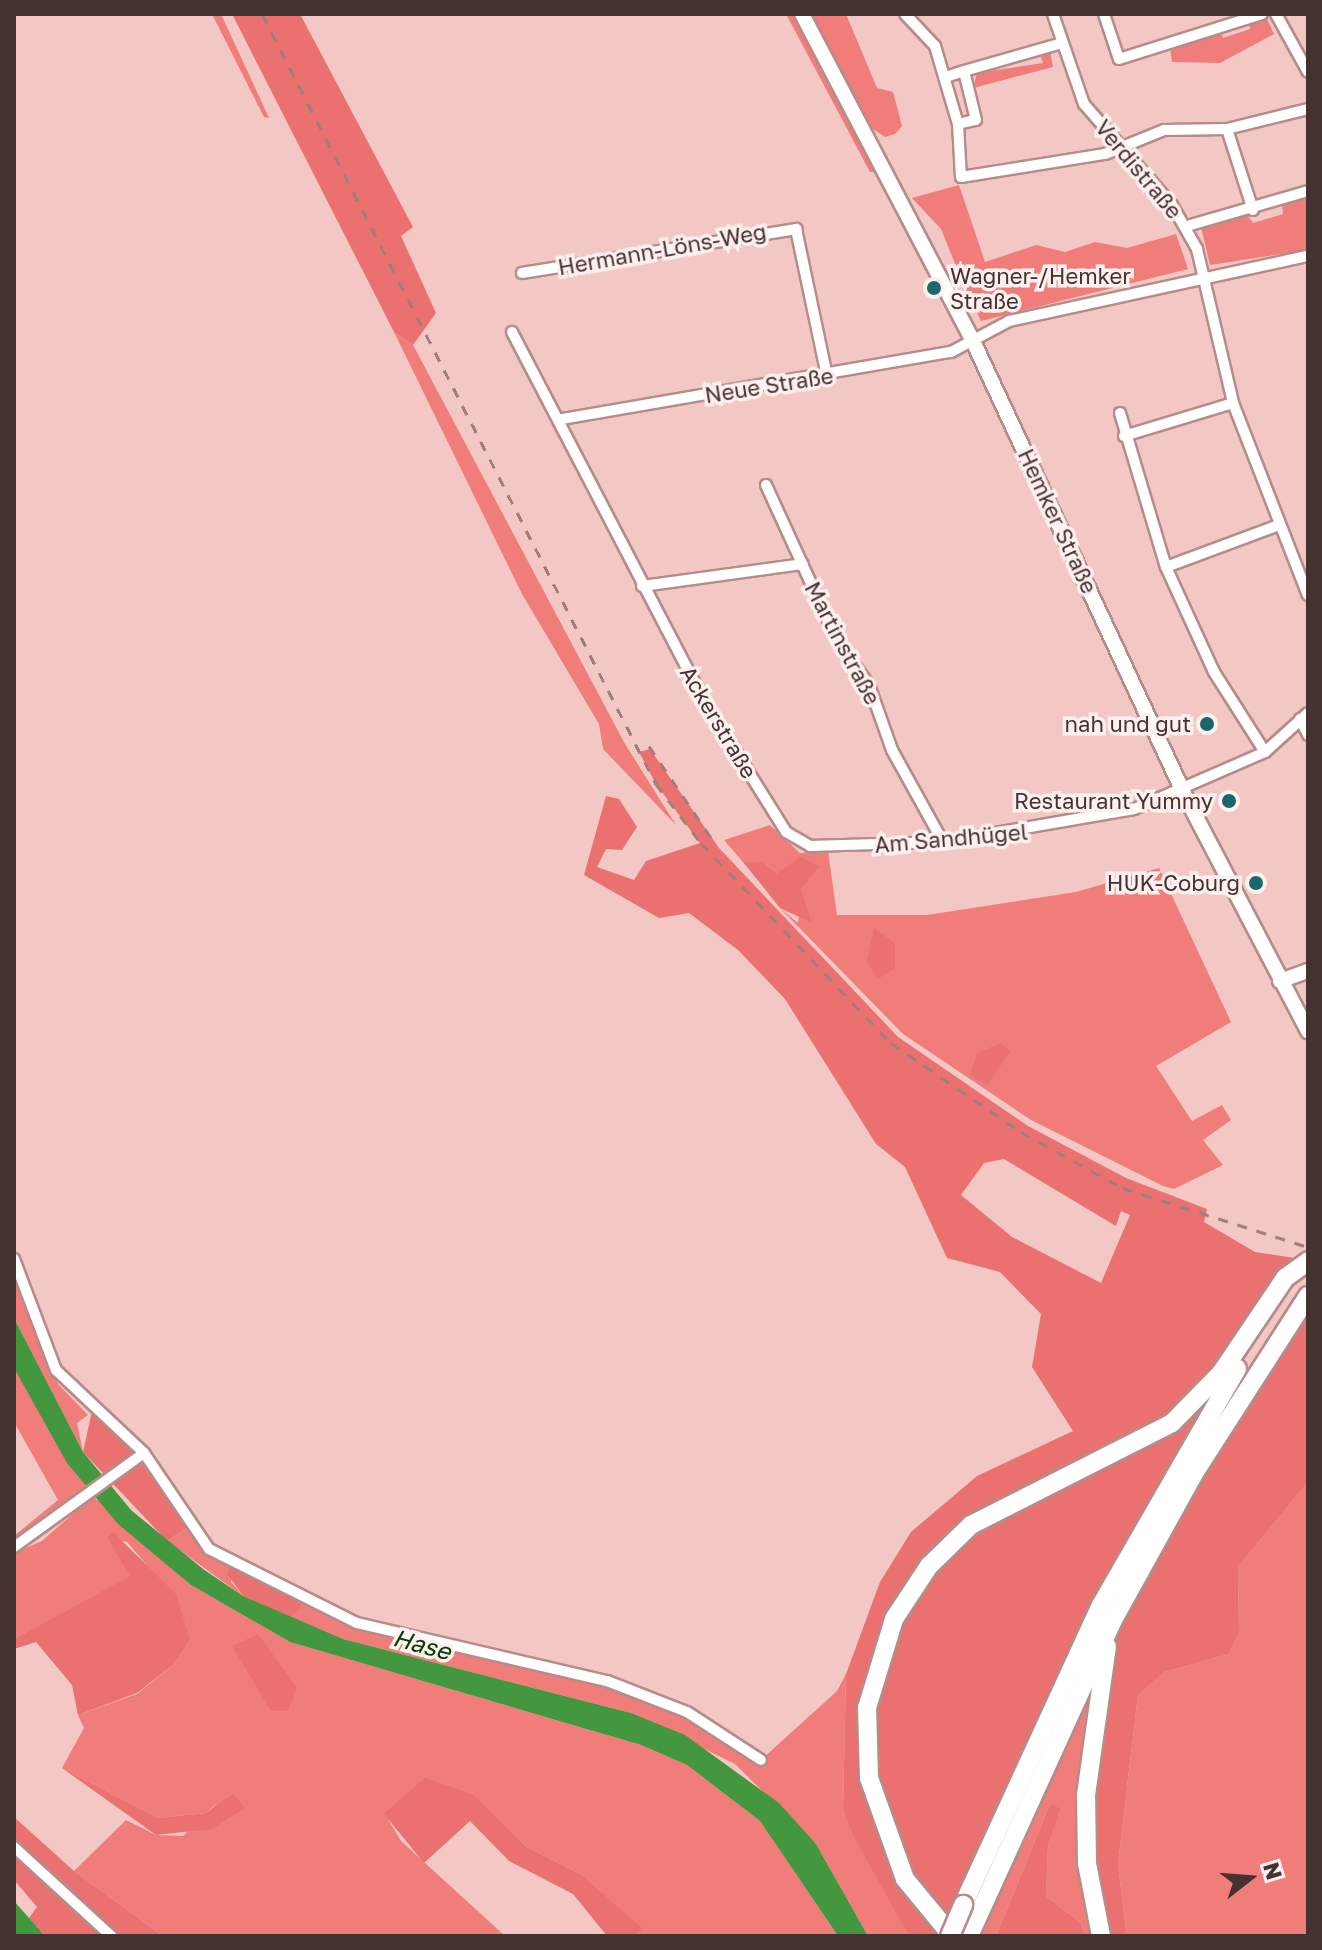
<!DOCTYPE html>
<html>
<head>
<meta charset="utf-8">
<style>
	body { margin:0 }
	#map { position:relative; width:1322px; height:1950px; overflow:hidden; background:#f3c7c4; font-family:"Golos Text",sans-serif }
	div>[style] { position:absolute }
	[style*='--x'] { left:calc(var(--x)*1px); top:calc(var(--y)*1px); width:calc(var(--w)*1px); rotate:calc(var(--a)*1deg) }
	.green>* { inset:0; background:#f07d7a }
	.forest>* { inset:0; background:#ea7170 }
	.water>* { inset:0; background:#43973e }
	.roads { filter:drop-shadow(2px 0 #b58c89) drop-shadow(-2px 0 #b58c89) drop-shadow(0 2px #b58c89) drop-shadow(0 -2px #b58c89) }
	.street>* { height:10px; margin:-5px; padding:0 5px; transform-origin:5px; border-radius:5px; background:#fff }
	.secondary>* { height:14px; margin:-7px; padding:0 7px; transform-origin:7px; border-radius:7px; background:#fff }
	.highway>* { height:18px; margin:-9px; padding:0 9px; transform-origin:9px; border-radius:9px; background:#fff }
	.rail>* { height:3px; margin-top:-1.5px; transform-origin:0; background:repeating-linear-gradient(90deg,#9f7f7d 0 10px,transparent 0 20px) }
	.bridges { filter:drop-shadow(2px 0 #b58c89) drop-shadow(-2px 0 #b58c89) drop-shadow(0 2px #b58c89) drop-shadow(0 -2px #b58c89) }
	.highway-bridge>* { height:18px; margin:-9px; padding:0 9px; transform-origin:9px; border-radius:9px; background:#fff }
	.dots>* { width:22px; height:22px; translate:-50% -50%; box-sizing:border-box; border:4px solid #fef0ef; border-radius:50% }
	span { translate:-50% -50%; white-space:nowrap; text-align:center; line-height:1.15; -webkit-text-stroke:7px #fef0ef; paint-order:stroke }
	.street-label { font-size:22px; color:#443231 }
	.poi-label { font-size:22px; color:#443231 }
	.left { translate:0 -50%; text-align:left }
	.right { translate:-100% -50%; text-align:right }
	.water-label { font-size:24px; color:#024002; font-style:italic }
	.frame { position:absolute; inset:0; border:16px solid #443231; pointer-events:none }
	.north { position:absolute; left:1210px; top:1838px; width:80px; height:80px; -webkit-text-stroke:6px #fef0ef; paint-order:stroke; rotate:73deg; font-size:22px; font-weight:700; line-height:32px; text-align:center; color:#443231 }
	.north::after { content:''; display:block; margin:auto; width:28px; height:36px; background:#443231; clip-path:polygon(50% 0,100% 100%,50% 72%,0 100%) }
</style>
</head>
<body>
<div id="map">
	<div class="green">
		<i style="clip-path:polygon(212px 14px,221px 14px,269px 118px,264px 117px)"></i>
		<i style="clip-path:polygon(786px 14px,796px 14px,878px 172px,870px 172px)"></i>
		<i style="clip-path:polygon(812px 14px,846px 14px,877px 88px,893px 92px,902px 126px,895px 134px,885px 137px,870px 127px)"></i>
		<i style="clip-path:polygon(1266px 17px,1274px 34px,1220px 63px,1172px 62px,1170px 47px,1221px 30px,1223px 38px,1250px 29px,1249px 21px)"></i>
		<i style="clip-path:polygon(1050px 51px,1053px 67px,973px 88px,977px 73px,1043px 63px,1040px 54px)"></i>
		<i style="clip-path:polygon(959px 185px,985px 262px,1036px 245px,1065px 252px,1095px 242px,1127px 248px,1176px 234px,1188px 269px,981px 321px,961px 281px,971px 276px,968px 267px,958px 271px,941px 229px,912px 198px)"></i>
		<i style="clip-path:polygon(1308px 193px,1308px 250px,1210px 265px,1201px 227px,1246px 213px,1253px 223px,1283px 214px,1282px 204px)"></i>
		<i style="clip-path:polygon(394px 332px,413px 345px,625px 744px,676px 825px,603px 749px,599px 724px,522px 594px)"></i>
		<i style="clip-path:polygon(770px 825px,800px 853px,828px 851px,837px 915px,927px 915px,1076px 892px,1159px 868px,1231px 1022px,1156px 1066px,1192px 1121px,1222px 1105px,1231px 1120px,1203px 1140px,1223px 1165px,1174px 1189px,1163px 1186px,1031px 1120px,903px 1034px,780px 908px,798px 923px,801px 890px,818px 866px,777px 873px,763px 862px,743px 862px,724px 840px)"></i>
		<i style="clip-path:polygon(14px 1268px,58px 1384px,88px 1415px,77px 1423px,83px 1452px,14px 1318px)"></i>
		<i style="clip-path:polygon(14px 1368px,87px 1488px,14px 1546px,14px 1536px,58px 1500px,14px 1422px)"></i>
		<i style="clip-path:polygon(1308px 1482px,1308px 1936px,1127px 1936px,1118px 1864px,1138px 1695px,1165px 1672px,1229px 1654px,1239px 1633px,1238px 1567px)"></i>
		<i style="clip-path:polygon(93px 1496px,191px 1585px,290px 1642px,641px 1745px,687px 1765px,760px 1821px,838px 1936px,636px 1936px,641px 1928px,582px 1875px,527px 1847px,471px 1794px,425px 1777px,385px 1814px,401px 1841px,505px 1936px,163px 1936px,74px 1871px,126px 1820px,156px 1835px,183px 1836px,219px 1802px,206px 1813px,159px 1818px,62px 1768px,84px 1728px,78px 1715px,137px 1694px,174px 1664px,190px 1640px,145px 1563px,127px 1542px,107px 1538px,131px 1576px,14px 1639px,14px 1553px,42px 1541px)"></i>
		<i style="clip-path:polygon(188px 1527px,231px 1564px,231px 1582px,243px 1596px,167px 1541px)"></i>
		<i style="clip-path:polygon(301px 1598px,357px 1623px,607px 1681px,687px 1712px,761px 1760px,837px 1691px,846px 1674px,843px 1809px,909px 1936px,868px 1936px,816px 1844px,735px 1764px,631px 1713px,343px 1639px,290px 1617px)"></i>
		<i style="clip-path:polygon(1112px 1622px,1101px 1936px,1085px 1936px,1081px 1923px,1046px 1896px,1048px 1846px,1059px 1808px,1050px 1804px,996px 1936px,969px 1936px)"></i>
	</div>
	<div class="forest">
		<i style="clip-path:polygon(232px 14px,300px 14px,413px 227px,401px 236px,436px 313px,413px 345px,394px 332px)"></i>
		<i style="clip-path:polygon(evenodd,650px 749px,719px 848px,898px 1037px,1028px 1126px,1126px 1178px,1207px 1209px,1204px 1222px,1255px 1252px,1308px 1260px,1251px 1329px,1259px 1334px,1219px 1398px,952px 1936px,909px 1936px,854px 1837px,843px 1809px,846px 1674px,880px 1582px,911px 1532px,977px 1476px,1073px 1431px,1032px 1367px,1041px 1314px,1000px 1272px,947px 1258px,905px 1167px,876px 1144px,785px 999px,738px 950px,689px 913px,659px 918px,584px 875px,606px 796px,619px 799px,637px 827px,622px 850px,606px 849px,597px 867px,634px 880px,646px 861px,700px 843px,656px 784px,639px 752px,650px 749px,1004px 1159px,1116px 1226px,1121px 1211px,1130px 1215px,1101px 1283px,1012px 1237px,961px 1195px,984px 1163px,1004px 1159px)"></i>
		<i style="clip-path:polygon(800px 857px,819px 866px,801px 890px,812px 923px,780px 908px,743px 862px,763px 862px,777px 873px)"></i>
		<i style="clip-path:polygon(874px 928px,895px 943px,895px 968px,878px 979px,867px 962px)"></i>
		<i style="clip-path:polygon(1001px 1043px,1010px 1052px,987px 1085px,970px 1075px,977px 1053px)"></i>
		<i style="clip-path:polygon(1308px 1295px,1308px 1482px,1238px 1567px,1239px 1633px,1229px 1654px,1165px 1672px,1138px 1695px,1118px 1864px,1127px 1936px,1101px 1936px,1087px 1863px,1112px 1622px)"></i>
		<i style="clip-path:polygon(93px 1407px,153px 1466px,188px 1527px,167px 1541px,83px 1452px)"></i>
		<i style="clip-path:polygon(113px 1532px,176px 1594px,190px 1640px,174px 1664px,137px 1693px,78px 1715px,72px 1685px,36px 1642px,14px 1649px,14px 1639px,130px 1576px,107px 1538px)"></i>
		<i style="clip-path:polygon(231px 1564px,301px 1598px,300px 1609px,290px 1617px,243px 1596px,227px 1574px)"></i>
		<i style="clip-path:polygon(258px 1634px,297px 1688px,288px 1711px,271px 1711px,232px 1646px)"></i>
		<i style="clip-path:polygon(62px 1768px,159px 1818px,206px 1813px,233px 1794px,245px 1808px,212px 1829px,156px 1835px)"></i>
		<i style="clip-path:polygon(425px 1777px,472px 1794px,527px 1847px,582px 1875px,642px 1928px,636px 1936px,607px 1936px,573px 1894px,509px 1861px,470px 1821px,424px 1863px,384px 1814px)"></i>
		<i style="clip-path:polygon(1050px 1804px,1060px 1808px,1048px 1846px,1046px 1896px,1081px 1923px,1085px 1936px,996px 1936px)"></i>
		<i style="clip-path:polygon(14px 1817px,74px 1871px,163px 1936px,45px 1936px,29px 1918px,37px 1907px,14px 1880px)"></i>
	</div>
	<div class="water">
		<i style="clip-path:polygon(14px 1318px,83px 1452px,131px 1510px,203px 1569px,243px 1596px,343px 1639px,631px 1713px,685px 1735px,779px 1803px,816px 1844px,868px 1936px,838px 1936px,760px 1821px,687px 1765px,641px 1745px,290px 1642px,191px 1585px,118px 1524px,67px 1463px,14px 1368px)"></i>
		<i style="clip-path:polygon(14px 1901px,45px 1936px,14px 1936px)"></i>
	</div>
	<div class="roads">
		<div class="street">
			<i style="--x:905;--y:14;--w:44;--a:46.8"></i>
			<i style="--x:935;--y:46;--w:81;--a:73.6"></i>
			<i style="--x:958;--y:124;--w:18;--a:-13"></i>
			<i style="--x:976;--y:120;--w:50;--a:-103.8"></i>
			<i style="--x:964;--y:71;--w:20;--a:162"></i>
			<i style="--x:1053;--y:14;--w:95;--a:71"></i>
			<i style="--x:1084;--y:104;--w:134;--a:48.9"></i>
			<i style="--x:1172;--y:205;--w:51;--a:60.4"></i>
			<i style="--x:1197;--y:249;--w:158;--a:76.8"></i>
			<i style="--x:1233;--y:403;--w:206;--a:68.7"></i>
			<i style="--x:1104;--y:14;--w:47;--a:71.6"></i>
			<i style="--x:1119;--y:59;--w:150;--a:-17.5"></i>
			<i style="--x:1276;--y:14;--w:66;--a:61.1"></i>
			<i style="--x:964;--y:71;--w:102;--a:-15.9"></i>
			<i style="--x:958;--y:124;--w:53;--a:86.8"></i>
			<i style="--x:961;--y:177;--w:146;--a:-9.1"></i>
			<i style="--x:1105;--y:154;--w:64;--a:-22.1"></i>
			<i style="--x:1164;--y:130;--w:63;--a:-0.9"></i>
			<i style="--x:1227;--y:129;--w:83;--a:-13.9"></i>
			<i style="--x:1227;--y:129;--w:85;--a:72.2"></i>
			<i style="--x:1187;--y:226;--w:126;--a:-16.1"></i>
			<i style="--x:522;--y:273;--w:278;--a:-9.1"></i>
			<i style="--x:796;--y:229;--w:150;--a:78.1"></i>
			<i style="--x:512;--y:332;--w:414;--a:62.5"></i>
			<i style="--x:703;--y:699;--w:157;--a:58"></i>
			<i style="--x:786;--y:832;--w:28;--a:30"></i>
			<i style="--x:810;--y:846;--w:133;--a:-1.7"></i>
			<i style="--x:943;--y:842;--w:194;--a:-9.8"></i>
			<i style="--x:1134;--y:809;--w:143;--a:-23.5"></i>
			<i style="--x:1265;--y:752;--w:58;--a:-42.2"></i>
			<i style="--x:1120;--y:413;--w:161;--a:73.4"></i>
			<i style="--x:1166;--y:567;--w:115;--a:65.4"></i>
			<i style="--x:1214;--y:672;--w:95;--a:57.5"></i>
			<i style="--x:562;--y:419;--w:395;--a:-9.8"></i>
			<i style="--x:951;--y:352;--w:66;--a:-28.1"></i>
			<i style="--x:1009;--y:321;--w:306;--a:-12.3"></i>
			<i style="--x:1124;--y:436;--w:114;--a:-16.8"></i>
			<i style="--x:766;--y:485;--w:173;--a:65.4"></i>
			<i style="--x:838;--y:642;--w:53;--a:54.2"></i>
			<i style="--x:869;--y:685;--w:69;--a:70.5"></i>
			<i style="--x:892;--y:750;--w:105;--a:61"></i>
			<i style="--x:1166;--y:567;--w:117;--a:-20.4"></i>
			<i style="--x:642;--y:586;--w:162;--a:-7.8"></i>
			<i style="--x:1300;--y:719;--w:18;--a:63"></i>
			<i style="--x:14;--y:1259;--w:119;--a:69.3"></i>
			<i style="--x:56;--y:1370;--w:121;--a:43.3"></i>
			<i style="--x:144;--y:1453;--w:116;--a:55.9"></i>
			<i style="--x:209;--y:1549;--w:165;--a:26.6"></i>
			<i style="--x:357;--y:1623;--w:257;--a:13.1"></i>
			<i style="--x:607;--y:1681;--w:86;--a:21.2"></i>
			<i style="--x:687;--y:1712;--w:88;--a:33"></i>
			<i style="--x:14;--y:1547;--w:160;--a:-35.9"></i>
			<i style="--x:14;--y:1847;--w:132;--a:42.5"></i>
		</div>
		<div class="secondary">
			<i style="--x:802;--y:14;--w:367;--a:62.4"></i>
			<i style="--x:972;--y:339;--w:500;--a:65"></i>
			<i style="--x:1183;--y:792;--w:270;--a:62.4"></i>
			<i style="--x:1280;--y:981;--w:30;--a:-20"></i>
		</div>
		<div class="highway">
			<i style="--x:963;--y:1905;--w:328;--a:-65.3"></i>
			<i style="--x:1100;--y:1607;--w:275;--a:-60.1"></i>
			<i style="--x:952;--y:1936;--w:74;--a:-129.5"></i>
			<i style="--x:905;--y:1879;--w:107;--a:-109.6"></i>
			<i style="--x:869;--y:1778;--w:70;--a:-91.6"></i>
			<i style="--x:867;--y:1708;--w:93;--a:-73.1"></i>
			<i style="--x:894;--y:1619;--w:64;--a:-56.6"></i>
			<i style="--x:929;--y:1566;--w:59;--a:-44.3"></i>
			<i style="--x:971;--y:1525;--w:225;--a:-26.9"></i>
			<i style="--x:1172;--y:1423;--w:70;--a:-45.6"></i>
			<i style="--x:1221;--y:1373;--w:115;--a:-56"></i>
			<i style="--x:1285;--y:1278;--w:29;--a:-36"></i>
			<i style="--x:969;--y:1936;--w:345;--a:-65.5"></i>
			<i style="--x:1112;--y:1622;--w:168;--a:-61.1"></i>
			<i style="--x:1193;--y:1475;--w:213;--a:-57.3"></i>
			<i style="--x:1101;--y:1936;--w:74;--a:-100.9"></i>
			<i style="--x:1087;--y:1863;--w:68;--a:-90.8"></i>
			<i style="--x:1086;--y:1795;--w:150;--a:-82"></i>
		</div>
	</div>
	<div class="rail">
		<i style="--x:262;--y:14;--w:865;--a:62.9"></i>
		<i style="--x:656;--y:784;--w:74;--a:52.7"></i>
		<i style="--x:701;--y:843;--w:276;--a:46.5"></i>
		<i style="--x:891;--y:1043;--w:158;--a:34.4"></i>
		<i style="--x:1021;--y:1132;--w:116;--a:28.8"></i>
		<i style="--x:1123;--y:1188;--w:194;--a:17.7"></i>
		<i style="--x:649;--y:746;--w:116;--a:55.9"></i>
	</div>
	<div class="bridges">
		<div class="highway-bridge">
			<i style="--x:950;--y:1936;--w:34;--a:-67"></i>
		</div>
	</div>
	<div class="dots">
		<i style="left:934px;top:288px;background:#1a676d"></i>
		<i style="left:1207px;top:724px;background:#1a676d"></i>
		<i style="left:1229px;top:801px;background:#1a676d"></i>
		<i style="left:1256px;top:883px;background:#1a676d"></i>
	</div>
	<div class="street-label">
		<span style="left:1139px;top:169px;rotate:50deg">Verdistraße</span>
		<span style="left:662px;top:249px;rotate:-10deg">Hermann-Löns-Weg</span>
		<span style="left:769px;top:385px;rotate:-9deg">Neue Straße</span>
		<span style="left:1058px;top:521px;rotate:65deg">Hemker Straße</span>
		<span style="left:843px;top:643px;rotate:62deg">Martinstraße</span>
		<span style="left:719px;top:722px;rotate:59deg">Ackerstraße</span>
		<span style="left:951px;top:838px;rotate:-5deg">Am Sandhügel</span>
	</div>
	<div class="poi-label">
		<span class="left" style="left:950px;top:288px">Wagner-/Hemker<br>Straße</span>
		<span class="right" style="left:1191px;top:724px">nah und gut</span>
		<span class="right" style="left:1213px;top:801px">Restaurant Yummy</span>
		<span class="right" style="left:1240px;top:883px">HUK-Coburg</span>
	</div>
	<div class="water-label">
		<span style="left:422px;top:1644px;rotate:15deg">Hase</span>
	</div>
	<div class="frame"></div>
	<div class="north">N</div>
</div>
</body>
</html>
